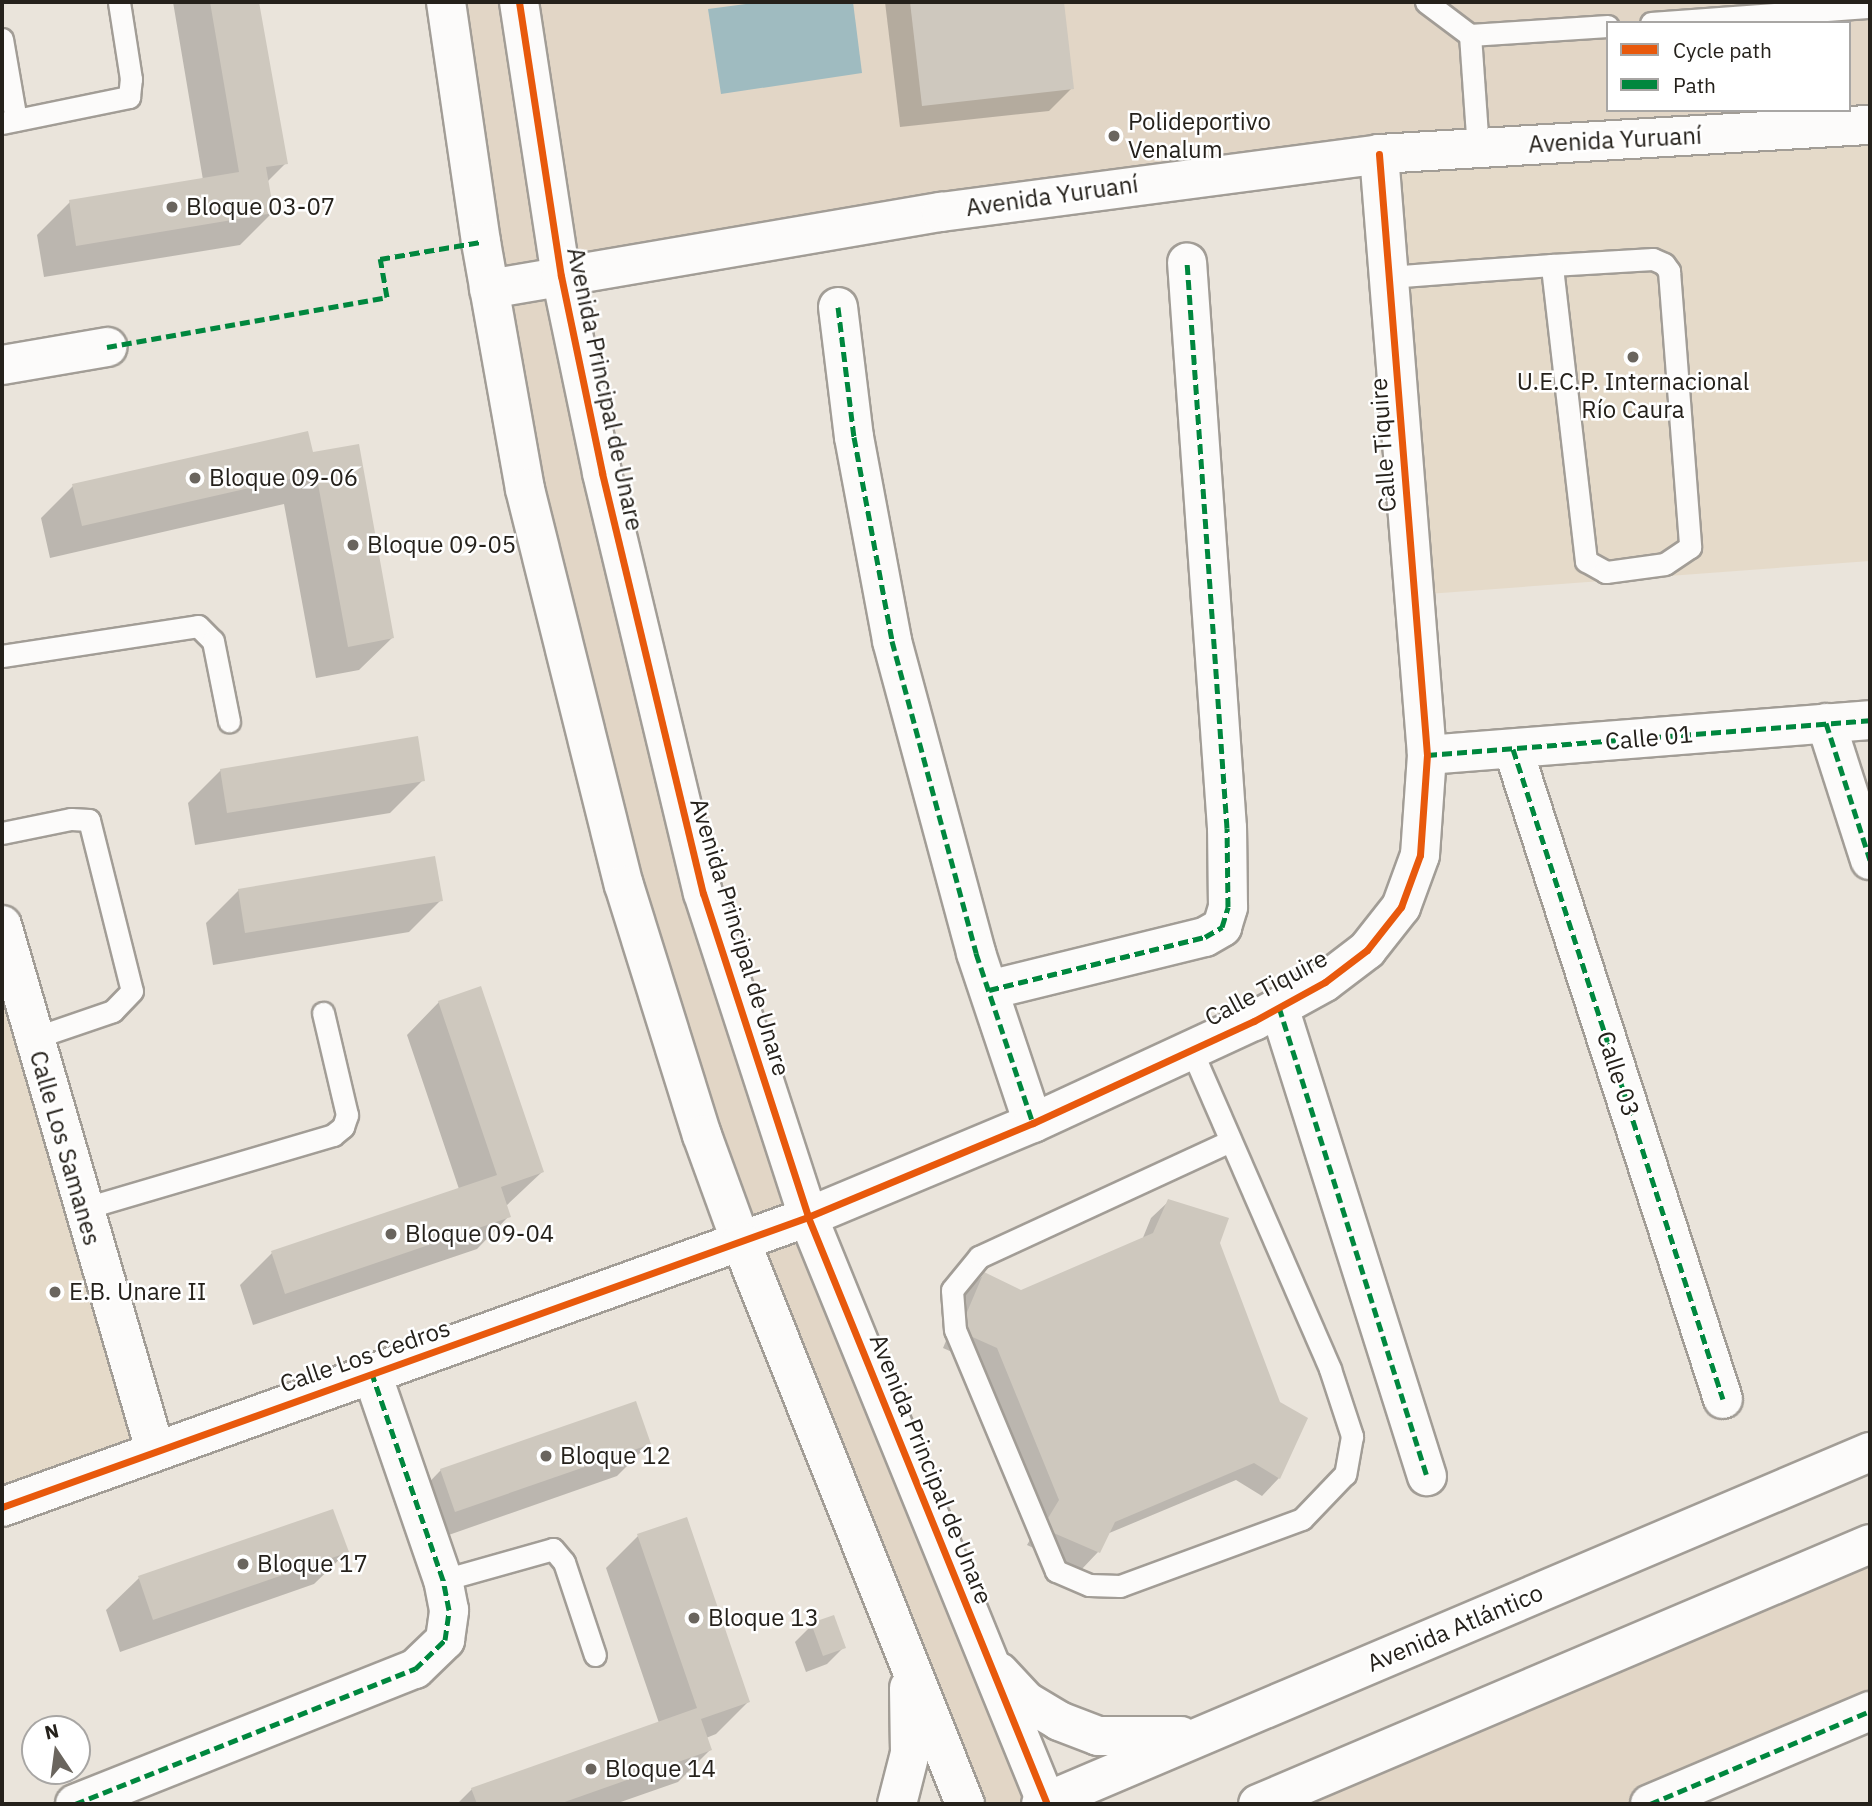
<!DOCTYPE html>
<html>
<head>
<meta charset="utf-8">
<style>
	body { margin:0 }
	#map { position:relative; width:1872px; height:1806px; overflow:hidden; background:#eae4db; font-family:"IBM Plex Sans",sans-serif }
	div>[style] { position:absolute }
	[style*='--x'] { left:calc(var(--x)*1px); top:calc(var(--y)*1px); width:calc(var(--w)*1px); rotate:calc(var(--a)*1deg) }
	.built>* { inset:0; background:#e5dac9 }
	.green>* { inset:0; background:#e2d6c6 }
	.water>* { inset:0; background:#9fbbc0 }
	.shadow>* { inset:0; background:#0003 }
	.building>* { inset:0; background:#cec8be }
	.roads { filter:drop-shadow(2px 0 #a29d96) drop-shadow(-2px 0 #a29d96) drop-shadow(0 2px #a29d96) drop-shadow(0 -2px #a29d96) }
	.lane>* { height:21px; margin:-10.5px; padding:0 10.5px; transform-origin:10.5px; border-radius:10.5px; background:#fcfbfa }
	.street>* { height:38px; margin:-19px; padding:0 19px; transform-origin:19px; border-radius:19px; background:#fcfbfa }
	.secondary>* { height:38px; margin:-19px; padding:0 19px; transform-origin:19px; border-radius:19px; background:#fcfbfa }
	.quiet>* { height:5px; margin-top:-2.5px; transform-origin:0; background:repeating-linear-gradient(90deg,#00873e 0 10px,transparent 0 15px) }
	.cycleway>* { height:7px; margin:-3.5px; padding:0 3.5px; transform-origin:3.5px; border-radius:3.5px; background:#e8590c }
	.dots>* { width:19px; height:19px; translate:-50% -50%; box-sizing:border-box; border:4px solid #fff; border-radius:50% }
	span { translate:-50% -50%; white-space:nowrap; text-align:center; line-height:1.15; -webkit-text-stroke:5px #fff; paint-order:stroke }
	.poi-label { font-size:24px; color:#25211b }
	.left { translate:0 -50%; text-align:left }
	.street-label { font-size:24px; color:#25211b }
	.frame { position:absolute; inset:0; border:4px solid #25211b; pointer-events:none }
	.legend { position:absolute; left:1606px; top:21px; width:245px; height:91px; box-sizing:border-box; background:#fff; border:2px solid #a8a6a4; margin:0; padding:9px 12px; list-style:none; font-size:21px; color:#25211b }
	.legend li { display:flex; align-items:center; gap:14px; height:35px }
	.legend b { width:35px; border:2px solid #a8a6a4 }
	.north { position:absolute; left:21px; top:1715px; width:70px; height:70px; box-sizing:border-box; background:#fff; border:2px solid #a8a6a4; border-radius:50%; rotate:347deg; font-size:19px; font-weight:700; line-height:28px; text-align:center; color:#25211b }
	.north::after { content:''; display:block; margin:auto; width:24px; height:32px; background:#6a655e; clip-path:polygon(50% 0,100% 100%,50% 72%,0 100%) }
</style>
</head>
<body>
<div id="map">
	<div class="built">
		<i style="clip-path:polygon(1870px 125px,1870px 561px,1414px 595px,1379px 154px)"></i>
		<i style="clip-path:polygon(2px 926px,155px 1450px,2px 1507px)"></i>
	</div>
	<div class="green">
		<i style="clip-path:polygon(evenodd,446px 2px,1870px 2px,1870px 125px,1458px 150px,562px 276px,703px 893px,1041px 1804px,965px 1804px,624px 885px,446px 2px,1608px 23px,1849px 23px,1849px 110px,1608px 110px,1608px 23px)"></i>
		<i style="clip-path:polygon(1870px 1544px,1870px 1711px,1650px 1804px,1258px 1804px)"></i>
	</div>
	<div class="water">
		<i style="clip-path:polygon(761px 2px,853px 2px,862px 73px,721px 94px,708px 9px)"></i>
	</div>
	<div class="shadow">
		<i style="clip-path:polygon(173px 2px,258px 2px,286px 163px,267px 182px,272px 213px,240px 245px,44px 277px,37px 235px,70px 202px,203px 180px)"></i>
		<i style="clip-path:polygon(885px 2px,1062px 2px,1072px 88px,1049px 111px,900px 127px)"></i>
		<i style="clip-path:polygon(311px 454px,392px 638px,359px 670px,316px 678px,284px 504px,50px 558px,41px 518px,73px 486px)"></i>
		<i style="clip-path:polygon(221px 770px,423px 780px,390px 813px,195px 845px,188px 803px)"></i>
		<i style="clip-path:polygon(239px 890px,441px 900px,409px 932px,213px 965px,206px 923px)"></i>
		<i style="clip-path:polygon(439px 1002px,542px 1172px,506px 1206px,509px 1216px,477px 1249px,253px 1325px,240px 1285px,272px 1253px,459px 1189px,407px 1035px)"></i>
		<i style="clip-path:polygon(1169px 1201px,1218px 1243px,1279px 1404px,1305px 1418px,1279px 1478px,1262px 1496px,1236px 1480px,1107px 1534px,1098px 1552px,1081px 1570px,1027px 1545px,1042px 1519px,981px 1365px,943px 1348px,967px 1291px,984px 1274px,1021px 1292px,1142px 1240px,1151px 1218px)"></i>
		<i style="clip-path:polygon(649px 1444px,617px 1476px,423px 1544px,409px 1503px,441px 1470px)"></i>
		<i style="clip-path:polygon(638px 1536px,748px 1702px,716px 1734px,706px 1738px,710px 1750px,678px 1782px,615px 1804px,457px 1804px,472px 1789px,659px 1723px,606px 1568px)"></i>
		<i style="clip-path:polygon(347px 1552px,314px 1584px,120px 1652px,106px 1610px,139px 1578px)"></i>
		<i style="clip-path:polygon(812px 1625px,844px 1647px,827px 1664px,806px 1672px,795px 1642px)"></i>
	</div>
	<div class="building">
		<i style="clip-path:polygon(210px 2px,259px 2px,288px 164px,266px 167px,274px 213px,76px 246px,69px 200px,239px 172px)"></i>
		<i style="clip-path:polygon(910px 2px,1064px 2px,1074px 89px,922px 106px)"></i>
		<i style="clip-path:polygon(308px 431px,313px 452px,359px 444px,394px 638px,348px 647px,316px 473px,82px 526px,72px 484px)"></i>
		<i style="clip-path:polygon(418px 736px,425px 781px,227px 813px,220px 769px)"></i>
		<i style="clip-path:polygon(435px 856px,443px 901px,245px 933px,238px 889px)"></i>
		<i style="clip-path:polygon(481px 986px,544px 1172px,501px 1187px,511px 1217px,285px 1294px,271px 1251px,497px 1175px,438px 1001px)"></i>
		<i style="clip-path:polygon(1168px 1199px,1229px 1218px,1220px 1243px,1280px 1402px,1308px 1418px,1280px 1479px,1254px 1463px,1115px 1522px,1100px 1553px,1042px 1528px,1059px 1500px,997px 1348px,959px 1331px,984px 1272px,1021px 1290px,1153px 1233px)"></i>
		<i style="clip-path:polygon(636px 1401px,651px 1444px,455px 1512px,440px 1469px)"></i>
		<i style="clip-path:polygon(333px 1509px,349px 1552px,153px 1620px,138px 1576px)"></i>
		<i style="clip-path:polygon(687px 1517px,750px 1702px,701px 1719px,712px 1750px,559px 1804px,477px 1804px,471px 1788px,697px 1708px,637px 1534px)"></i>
		<i style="clip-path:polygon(834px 1615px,846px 1648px,823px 1656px,811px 1623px)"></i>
	</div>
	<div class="roads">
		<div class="lane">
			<i style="--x:1426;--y:2;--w:55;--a:36.9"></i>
			<i style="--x:1470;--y:35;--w:138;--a:-3.7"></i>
			<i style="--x:1651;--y:23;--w:220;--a:-4.2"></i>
			<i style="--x:1470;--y:35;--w:113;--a:86"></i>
			<i style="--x:2;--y:39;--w:82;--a:80.2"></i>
			<i style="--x:2;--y:123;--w:130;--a:-11.6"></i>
			<i style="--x:129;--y:97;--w:18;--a:-84"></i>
			<i style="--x:131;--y:79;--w:78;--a:-98.9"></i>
			<i style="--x:1389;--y:277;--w:92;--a:-4.4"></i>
			<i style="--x:1481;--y:270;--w:71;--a:-4"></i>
			<i style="--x:1552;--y:265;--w:101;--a:-3.4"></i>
			<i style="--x:1653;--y:259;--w:12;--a:24"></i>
			<i style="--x:1664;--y:264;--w:9;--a:54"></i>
			<i style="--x:1669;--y:271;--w:277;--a:85.6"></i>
			<i style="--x:1690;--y:547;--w:30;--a:146"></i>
			<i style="--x:1665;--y:564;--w:60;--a:172.3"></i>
			<i style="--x:1606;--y:572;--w:23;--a:-151"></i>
			<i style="--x:1586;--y:561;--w:298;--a:-96.6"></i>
			<i style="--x:2;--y:656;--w:198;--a:-8.7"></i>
			<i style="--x:198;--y:626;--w:21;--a:45"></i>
			<i style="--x:213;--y:641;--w:82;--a:78.7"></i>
			<i style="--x:2;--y:833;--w:70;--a:-11.5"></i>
			<i style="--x:71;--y:819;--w:18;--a:3"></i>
			<i style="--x:89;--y:820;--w:176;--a:75.9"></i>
			<i style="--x:132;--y:991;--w:28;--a:134"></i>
			<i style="--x:113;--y:1011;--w:83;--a:161.1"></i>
			<i style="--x:1191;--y:1049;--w:349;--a:66.5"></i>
			<i style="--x:1330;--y:1369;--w:71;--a:71.8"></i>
			<i style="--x:1352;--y:1436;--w:39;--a:100"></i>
			<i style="--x:1345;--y:1474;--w:62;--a:133.7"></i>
			<i style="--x:1302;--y:1519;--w:194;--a:159.8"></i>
			<i style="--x:1120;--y:1586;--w:31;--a:-178"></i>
			<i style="--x:1089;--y:1585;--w:36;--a:-157"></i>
			<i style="--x:1056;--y:1571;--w:261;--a:-112.7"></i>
			<i style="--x:955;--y:1330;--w:40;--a:-94.3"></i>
			<i style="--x:952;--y:1290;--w:43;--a:-50.7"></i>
			<i style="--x:979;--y:1257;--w:274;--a:-24.8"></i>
			<i style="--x:82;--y:1209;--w:262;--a:-16.4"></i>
			<i style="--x:333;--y:1135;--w:13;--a:-39"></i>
			<i style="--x:343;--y:1127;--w:13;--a:-72"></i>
			<i style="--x:347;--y:1115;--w:105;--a:-103.2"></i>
			<i style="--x:443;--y:1580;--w:114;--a:-15.7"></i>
			<i style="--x:553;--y:1549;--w:17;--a:50"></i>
			<i style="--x:564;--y:1562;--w:98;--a:71.6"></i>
		</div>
		<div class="street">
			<i style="--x:489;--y:289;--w:459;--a:-9.7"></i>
			<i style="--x:941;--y:212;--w:442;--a:-7.5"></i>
			<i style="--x:1379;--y:154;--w:492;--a:-3.4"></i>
			<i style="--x:838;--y:307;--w:131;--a:83"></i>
			<i style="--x:854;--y:437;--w:208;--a:79.4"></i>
			<i style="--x:892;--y:641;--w:323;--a:74.9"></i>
			<i style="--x:976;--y:953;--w:179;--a:71.5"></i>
			<i style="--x:2;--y:365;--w:107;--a:-9.7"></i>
			<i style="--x:1826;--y:723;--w:144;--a:72.2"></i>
			<i style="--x:1513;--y:749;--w:683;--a:72.1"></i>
			<i style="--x:1427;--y:755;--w:444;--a:-4.5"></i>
			<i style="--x:2;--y:925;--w:547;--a:73.75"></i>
			<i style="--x:989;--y:990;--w:222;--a:-13.8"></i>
			<i style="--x:1205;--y:937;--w:20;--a:-30"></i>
			<i style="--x:1222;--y:927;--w:21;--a:-73"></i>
			<i style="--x:1228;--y:907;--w:79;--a:-90.7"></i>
			<i style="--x:1227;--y:828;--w:567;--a:-94.04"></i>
			<i style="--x:1279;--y:1007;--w:492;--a:72.5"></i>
			<i style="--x:2;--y:1507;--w:857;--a:-19.79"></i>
			<i style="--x:808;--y:1217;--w:244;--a:-22.7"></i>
			<i style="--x:1033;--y:1123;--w:243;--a:-24.8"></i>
			<i style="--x:1254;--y:1021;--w:81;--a:-28.8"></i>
			<i style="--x:1325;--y:982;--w:53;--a:-37.3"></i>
			<i style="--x:1367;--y:950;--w:55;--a:-51.7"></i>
			<i style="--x:1401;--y:907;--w:55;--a:-69.9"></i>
			<i style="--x:1420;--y:855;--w:100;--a:-86"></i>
			<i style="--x:1427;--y:755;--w:603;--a:-94.57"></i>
			<i style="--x:75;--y:1804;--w:366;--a:-21.7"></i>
			<i style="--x:415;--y:1669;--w:42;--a:-44"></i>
			<i style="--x:445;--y:1640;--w:30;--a:-82"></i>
			<i style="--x:449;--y:1610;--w:31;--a:-101"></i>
			<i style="--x:443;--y:1580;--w:218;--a:-109"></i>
			<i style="--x:1650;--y:1804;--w:239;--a:-22.9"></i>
		</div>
		<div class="secondary">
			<i style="--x:446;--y:2;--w:243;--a:81.7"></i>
			<i style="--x:481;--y:242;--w:251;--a:79.9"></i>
			<i style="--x:525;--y:489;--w:408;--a:76"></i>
			<i style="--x:624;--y:885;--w:262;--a:72.7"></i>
			<i style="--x:702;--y:1135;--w:114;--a:70"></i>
			<i style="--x:741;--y:1242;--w:605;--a:68.27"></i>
			<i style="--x:519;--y:2;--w:277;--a:81.3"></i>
			<i style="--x:561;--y:276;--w:201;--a:78.2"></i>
			<i style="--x:602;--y:473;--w:432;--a:76.5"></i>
			<i style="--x:703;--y:893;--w:341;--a:72"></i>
			<i style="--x:808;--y:1217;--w:634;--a:67.85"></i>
			<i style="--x:999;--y:1672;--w:40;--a:47"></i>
			<i style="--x:1026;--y:1701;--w:39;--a:31"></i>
			<i style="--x:1059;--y:1721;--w:42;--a:21"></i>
			<i style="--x:1098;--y:1736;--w:83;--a:0"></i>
			<i style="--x:897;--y:1804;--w:53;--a:-75.7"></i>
			<i style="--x:910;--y:1753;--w:65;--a:-90.9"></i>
			<i style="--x:1041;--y:1804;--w:901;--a:-23.01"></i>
			<i style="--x:1258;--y:1804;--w:665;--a:-23.02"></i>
		</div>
	</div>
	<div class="quiet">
		<i style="--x:838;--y:307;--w:131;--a:83"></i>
		<i style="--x:854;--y:437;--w:208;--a:79.4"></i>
		<i style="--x:892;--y:641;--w:323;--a:74.9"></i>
		<i style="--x:976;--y:953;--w:179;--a:71.5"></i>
		<i style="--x:107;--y:347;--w:284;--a:-10.1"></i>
		<i style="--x:387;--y:297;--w:39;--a:-100"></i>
		<i style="--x:380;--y:259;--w:102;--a:-9.6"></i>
		<i style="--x:1826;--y:723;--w:144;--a:72.2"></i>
		<i style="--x:1513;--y:749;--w:683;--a:72.1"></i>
		<i style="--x:1427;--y:755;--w:444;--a:-4.5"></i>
		<i style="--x:989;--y:990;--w:222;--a:-13.8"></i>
		<i style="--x:1205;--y:937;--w:20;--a:-30"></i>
		<i style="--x:1222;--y:927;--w:21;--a:-73"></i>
		<i style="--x:1228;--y:907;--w:79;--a:-90.7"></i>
		<i style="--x:1227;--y:828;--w:567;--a:-94.04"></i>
		<i style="--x:1279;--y:1007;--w:492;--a:72.5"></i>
		<i style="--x:75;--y:1804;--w:366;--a:-21.7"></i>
		<i style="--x:415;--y:1669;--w:42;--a:-44"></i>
		<i style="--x:445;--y:1640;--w:30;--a:-82"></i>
		<i style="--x:449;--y:1610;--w:31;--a:-101"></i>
		<i style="--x:443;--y:1580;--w:218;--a:-109"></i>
		<i style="--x:1650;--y:1804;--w:239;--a:-22.9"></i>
	</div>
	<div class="cycleway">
		<i style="--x:519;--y:2;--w:277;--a:81.3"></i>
		<i style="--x:561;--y:276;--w:201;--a:78.2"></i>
		<i style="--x:602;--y:473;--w:432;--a:76.5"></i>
		<i style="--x:703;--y:893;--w:341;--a:72"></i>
		<i style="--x:808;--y:1217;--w:634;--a:67.85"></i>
		<i style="--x:2;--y:1507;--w:857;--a:-19.79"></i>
		<i style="--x:808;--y:1217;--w:244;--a:-22.7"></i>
		<i style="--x:1033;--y:1123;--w:243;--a:-24.8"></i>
		<i style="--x:1254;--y:1021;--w:81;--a:-28.8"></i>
		<i style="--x:1325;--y:982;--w:53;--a:-37.3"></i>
		<i style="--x:1367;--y:950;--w:55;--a:-51.7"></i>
		<i style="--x:1401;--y:907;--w:55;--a:-69.9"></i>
		<i style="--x:1420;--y:855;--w:100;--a:-86"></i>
		<i style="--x:1427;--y:755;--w:603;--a:-94.57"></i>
	</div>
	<div class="dots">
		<i style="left:1114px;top:136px;background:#6a655e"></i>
		<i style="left:172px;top:207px;background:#6a655e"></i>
		<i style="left:1633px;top:357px;background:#6a655e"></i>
		<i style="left:195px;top:478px;background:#6a655e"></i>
		<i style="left:353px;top:545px;background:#6a655e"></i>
		<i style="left:391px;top:1234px;background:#6a655e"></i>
		<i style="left:55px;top:1292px;background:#6a655e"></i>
		<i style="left:546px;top:1456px;background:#6a655e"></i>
		<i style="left:243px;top:1564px;background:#6a655e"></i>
		<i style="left:694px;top:1618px;background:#6a655e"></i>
		<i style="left:591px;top:1769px;background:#6a655e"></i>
	</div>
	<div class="poi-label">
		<span class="left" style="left:1128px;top:136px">Polideportivo<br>Venalum</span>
		<span class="left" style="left:186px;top:207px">Bloque 03-07</span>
		<span style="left:1633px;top:396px">U.E.C.P. Internacional<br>Río Caura</span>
		<span class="left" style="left:209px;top:478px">Bloque 09-06</span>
		<span class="left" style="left:367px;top:545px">Bloque 09-05</span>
		<span class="left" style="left:405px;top:1234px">Bloque 09-04</span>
		<span class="left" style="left:69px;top:1292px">E.B. Unare II</span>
		<span class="left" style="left:560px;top:1456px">Bloque 12</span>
		<span class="left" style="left:257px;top:1564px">Bloque 17</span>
		<span class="left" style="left:708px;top:1618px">Bloque 13</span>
		<span class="left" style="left:605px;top:1769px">Bloque 14</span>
	</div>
	<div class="street-label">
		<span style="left:1615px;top:140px;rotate:-3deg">Avenida Yuruaní</span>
		<span style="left:1052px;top:196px;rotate:-8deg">Avenida Yuruaní</span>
		<span style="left:605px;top:389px;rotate:78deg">Avenida Principal de Unare</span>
		<span style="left:1383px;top:445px;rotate:-94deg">Calle Tiquire</span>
		<span style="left:1649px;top:738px;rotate:-5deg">Calle 01</span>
		<span style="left:740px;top:937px;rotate:73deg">Avenida Principal de Unare</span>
		<span style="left:1266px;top:988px;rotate:-28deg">Calle Tiquire</span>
		<span style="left:1618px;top:1074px;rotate:72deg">Calle 03</span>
		<span style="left:65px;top:1148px;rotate:74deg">Calle Los Samanes</span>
		<span style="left:365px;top:1356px;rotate:-19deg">Calle Los Cedros</span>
		<span style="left:931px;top:1469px;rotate:68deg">Avenida Principal de Unare</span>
		<span style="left:1455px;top:1628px;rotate:-23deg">Avenida Atlántico</span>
	</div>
	<div class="frame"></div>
	<ul class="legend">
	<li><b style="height:9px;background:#e8590c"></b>Cycle path</li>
	<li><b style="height:9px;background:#00873e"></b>Path</li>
	</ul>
	<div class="north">N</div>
</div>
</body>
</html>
